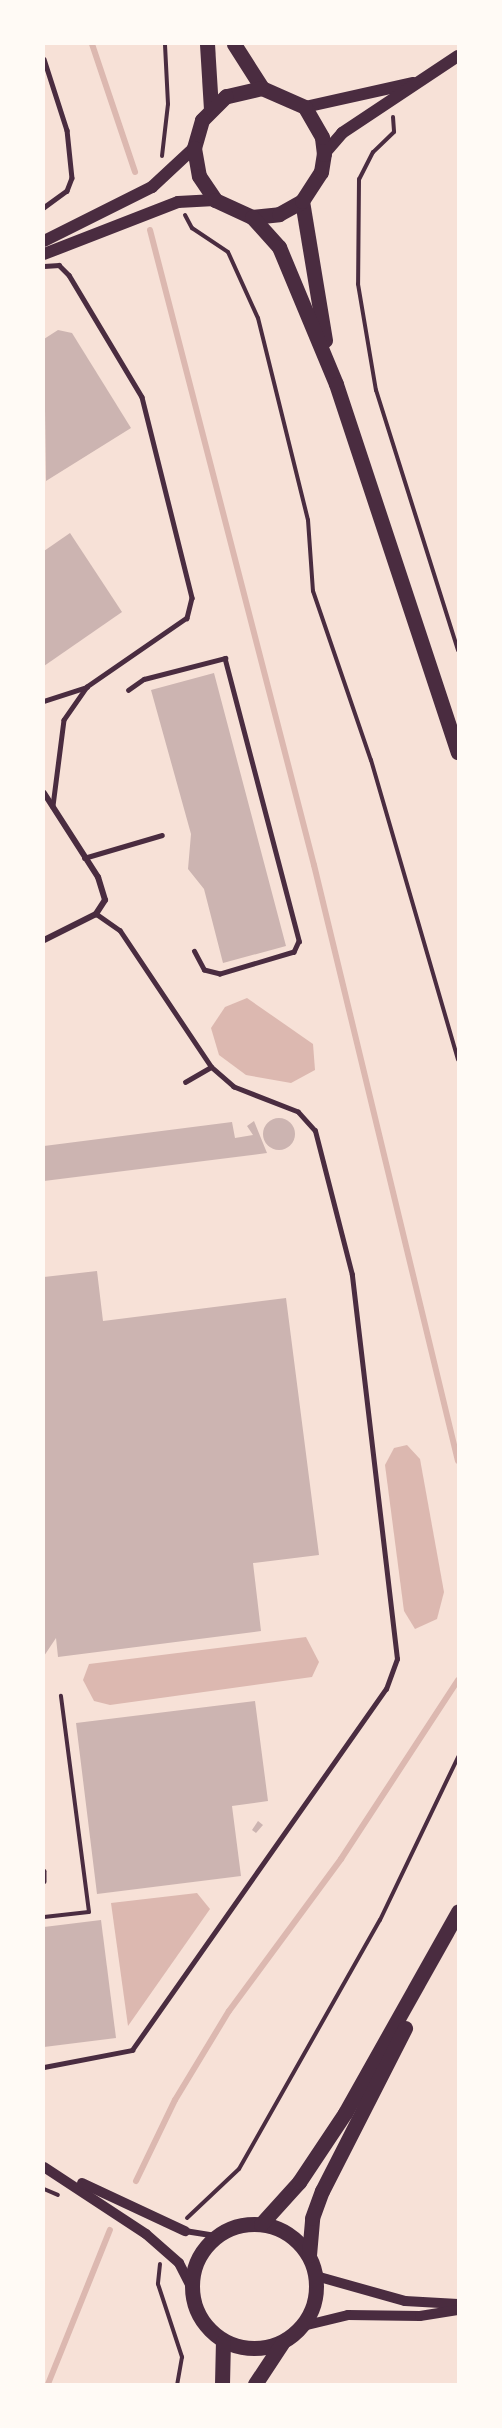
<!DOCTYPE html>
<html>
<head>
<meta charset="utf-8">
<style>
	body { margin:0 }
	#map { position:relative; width:502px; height:2428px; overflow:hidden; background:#f7e1d7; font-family:"Sofia Sans Condensed",sans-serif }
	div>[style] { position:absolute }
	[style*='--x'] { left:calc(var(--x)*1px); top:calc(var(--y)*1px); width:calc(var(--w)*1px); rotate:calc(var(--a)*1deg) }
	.water>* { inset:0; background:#dcb8b0 }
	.stream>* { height:6px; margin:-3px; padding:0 3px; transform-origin:3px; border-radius:3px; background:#dcb8b0 }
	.building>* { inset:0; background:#ccb4b1 }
	.round { border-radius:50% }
	.path>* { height:4px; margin:-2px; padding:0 2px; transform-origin:2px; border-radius:2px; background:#4a2c40 }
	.service>* { height:4.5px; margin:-2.25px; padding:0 2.25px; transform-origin:2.25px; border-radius:2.25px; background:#4a2c40 }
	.minor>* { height:6px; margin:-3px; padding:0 3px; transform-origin:3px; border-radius:3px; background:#4a2c40 }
	.tertiary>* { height:10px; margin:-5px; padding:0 5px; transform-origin:5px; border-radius:5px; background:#4a2c40 }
	.secondary>* { height:12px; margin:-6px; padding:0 6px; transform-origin:6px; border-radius:6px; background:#4a2c40 }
	.primary>* { height:15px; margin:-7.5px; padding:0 7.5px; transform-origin:7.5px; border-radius:7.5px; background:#4a2c40 }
	.primary>.ring { margin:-7.5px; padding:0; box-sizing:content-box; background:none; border:15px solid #4a2c40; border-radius:50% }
	span { translate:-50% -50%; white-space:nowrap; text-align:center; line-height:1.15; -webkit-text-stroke:5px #fffaf5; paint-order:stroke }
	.frame { position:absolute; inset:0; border:45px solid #fffaf5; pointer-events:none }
</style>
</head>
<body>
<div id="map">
	<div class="water">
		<i style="clip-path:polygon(247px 998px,313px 1044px,315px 1070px,291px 1083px,246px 1075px,219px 1055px,211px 1028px,225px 1007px)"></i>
		<i style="clip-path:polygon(407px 1445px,420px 1459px,444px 1592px,437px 1619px,415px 1629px,404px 1611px,385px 1465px,394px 1448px)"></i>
		<i style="clip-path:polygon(306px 1637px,319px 1662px,312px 1677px,110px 1705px,94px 1701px,83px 1680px,89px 1664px)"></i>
		<i style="clip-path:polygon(197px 1893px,210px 1909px,128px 2026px,111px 1903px)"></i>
	</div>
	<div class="stream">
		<i style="--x:92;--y:44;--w:135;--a:71.4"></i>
		<i style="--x:150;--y:230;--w:656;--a:75.52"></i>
		<i style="--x:314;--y:865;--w:613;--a:76.42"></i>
		<i style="--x:136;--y:2181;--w:90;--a:-64.3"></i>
		<i style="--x:175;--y:2100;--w:104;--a:-58.8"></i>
		<i style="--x:229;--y:2011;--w:189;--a:-53.6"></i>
		<i style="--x:341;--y:1859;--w:214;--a:-56.8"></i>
		<i style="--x:48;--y:2384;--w:166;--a:-68.1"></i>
	</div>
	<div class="building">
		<i style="clip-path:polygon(58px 330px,72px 333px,131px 428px,46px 481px,44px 339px)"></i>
		<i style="clip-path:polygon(70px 533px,122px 612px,44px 666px,44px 551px)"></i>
		<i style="clip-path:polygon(214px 673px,286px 946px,223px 963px,204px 889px,188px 869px,191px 834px,151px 690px)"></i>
		<i class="round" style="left:263px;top:1118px;width:32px;height:32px"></i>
		<i style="clip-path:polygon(254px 1121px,267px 1153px,44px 1181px,44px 1146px,232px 1122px,235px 1138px,253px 1135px,247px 1126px)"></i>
		<i style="clip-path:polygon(97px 1271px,103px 1321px,286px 1298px,319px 1555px,253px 1563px,261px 1631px,58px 1657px,56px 1638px,44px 1656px,44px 1277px)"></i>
		<i style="clip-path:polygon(255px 1701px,268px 1801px,232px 1806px,241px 1876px,97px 1894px,76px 1723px)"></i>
		<i style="clip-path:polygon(258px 1821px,263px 1825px,256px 1833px,252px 1830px)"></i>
		<i style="clip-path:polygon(101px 1920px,116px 2038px,44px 2047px,44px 1927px)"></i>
	</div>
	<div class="path">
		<i style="--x:393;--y:117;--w:15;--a:86"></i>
		<i style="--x:394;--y:132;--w:29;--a:136"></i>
		<i style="--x:373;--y:152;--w:30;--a:117"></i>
		<i style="--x:359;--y:179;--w:105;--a:90.5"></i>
		<i style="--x:358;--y:284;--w:108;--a:80.4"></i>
		<i style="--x:376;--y:390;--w:273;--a:72.5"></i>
		<i style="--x:162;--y:156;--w:52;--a:-83.4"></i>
		<i style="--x:168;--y:104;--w:60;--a:-92.9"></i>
		<i style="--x:185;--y:215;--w:15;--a:62"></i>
		<i style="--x:192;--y:228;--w:43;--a:33.7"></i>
		<i style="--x:228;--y:252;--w:72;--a:65.6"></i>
		<i style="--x:258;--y:318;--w:208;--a:76.1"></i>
		<i style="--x:308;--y:520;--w:71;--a:86"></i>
		<i style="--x:313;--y:591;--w:179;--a:71.1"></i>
		<i style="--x:371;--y:760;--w:312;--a:73.8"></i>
		<i style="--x:44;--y:1917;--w:45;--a:-6.3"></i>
		<i style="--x:89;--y:1912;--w:218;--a:-97.4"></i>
		<i style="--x:44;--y:2189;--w:15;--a:23"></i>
		<i style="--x:187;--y:2218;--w:71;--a:-43.3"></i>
		<i style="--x:239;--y:2169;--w:286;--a:-60.5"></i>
		<i style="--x:380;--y:1920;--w:181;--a:-64.4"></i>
		<i style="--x:160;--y:2264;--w:20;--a:96"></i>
		<i style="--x:158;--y:2284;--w:77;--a:71.8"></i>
		<i style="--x:182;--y:2357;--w:27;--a:100"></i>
	</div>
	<div class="service">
		<i style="--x:44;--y:59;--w:75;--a:72.1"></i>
		<i style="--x:67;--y:130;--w:48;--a:84.1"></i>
		<i style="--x:72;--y:178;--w:14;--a:111"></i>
		<i style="--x:67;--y:191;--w:29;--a:144"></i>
		<i style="--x:44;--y:266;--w:15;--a:-4"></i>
		<i style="--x:59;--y:265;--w:14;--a:45"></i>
		<i style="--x:69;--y:275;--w:142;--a:59.1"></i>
		<i style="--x:142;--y:397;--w:207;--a:76"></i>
		<i style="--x:192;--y:598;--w:21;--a:104"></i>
		<i style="--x:187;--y:618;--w:121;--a:145.4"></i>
		<i style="--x:87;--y:687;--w:40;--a:124.9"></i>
		<i style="--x:64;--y:720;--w:87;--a:97.3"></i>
		<i style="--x:128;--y:690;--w:19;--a:-35"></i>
		<i style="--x:144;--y:679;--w:84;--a:-14.5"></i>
		<i style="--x:225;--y:658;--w:293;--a:75.3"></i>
		<i style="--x:299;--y:941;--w:12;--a:114"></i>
		<i style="--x:294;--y:952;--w:77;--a:163.4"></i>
		<i style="--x:220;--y:974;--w:16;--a:-166"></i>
		<i style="--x:204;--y:970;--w:21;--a:-118"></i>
		<i style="--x:44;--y:701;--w:45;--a:-18"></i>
		<i style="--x:84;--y:858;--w:81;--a:-16.4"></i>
		<i style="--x:185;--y:1082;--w:30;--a:-30"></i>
		<i style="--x:44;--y:1871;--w:10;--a:90"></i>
		<i style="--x:44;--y:2067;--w:90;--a:-10.9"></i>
		<i style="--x:132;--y:2050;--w:441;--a:-54.9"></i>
		<i style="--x:386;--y:1689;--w:32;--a:-70"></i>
		<i style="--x:397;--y:1659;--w:387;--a:-96.7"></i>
		<i style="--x:352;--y:1275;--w:149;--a:-104.4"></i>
		<i style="--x:315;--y:1131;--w:25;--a:-132"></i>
		<i style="--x:298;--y:1112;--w:69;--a:-158.7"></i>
		<i style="--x:234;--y:1087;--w:30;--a:-139"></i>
		<i style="--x:211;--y:1067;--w:164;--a:-123.8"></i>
		<i style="--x:120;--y:931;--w:29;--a:-145"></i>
	</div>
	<div class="minor">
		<i style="--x:44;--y:793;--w:100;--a:57.3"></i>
		<i style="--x:98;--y:877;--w:24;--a:73"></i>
		<i style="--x:105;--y:900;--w:17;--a:123"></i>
		<i style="--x:96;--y:914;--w:58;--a:153.4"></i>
		<i style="--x:185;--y:2231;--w:31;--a:9"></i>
	</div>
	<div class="tertiary">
		<i style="--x:44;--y:2167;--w:122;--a:33.3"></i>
		<i style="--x:146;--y:2234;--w:44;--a:41.3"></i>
		<i style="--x:179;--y:2263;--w:28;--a:63"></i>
		<i style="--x:82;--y:2183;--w:114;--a:25"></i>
		<i style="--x:316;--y:2276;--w:92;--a:15.7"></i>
		<i style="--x:405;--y:2301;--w:53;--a:3.2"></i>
		<i style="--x:303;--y:2326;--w:46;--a:-13.7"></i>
		<i style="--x:348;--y:2315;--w:72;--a:0.8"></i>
		<i style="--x:420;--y:2316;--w:38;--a:-9"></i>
	</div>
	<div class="secondary">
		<i style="--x:305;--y:107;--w:111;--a:-12.5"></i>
		<i style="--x:324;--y:154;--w:28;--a:-49"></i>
		<i style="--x:342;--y:133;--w:139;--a:-33.6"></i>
		<i style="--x:44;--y:241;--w:121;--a:-26.6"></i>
		<i style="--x:152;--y:187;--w:57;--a:-42.9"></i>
		<i style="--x:44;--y:254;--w:144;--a:-21.2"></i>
		<i style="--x:178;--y:202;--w:37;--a:-3"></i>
	</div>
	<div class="primary">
		<i style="--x:207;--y:44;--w:65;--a:86.5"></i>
		<i style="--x:234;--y:44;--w:52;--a:57.5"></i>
		<i style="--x:302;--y:201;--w:141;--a:80.6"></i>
		<i style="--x:252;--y:217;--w:27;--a:-6"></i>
		<i style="--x:279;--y:214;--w:26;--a:-29"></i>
		<i style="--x:302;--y:201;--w:35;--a:-57"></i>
		<i style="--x:321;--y:172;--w:18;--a:-81"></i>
		<i style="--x:324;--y:154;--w:17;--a:-97"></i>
		<i style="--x:322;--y:137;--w:34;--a:-120"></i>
		<i style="--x:305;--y:107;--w:47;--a:-156.2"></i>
		<i style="--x:262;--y:88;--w:37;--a:167"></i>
		<i style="--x:226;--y:96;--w:34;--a:135"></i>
		<i style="--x:202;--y:120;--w:29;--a:106"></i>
		<i style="--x:194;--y:148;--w:28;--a:80"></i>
		<i style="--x:199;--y:176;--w:29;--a:56"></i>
		<i style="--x:215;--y:200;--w:41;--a:24.7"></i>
		<i style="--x:252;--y:217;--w:40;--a:48"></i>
		<i style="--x:279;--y:247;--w:148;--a:67.4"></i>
		<i style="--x:336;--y:384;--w:388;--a:71.7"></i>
		<i class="ring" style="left:192px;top:2224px;width:109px;height:109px"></i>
		<i style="--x:261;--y:2224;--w:57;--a:-47.9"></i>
		<i style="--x:299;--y:2182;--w:83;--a:-56.3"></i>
		<i style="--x:345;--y:2113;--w:231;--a:-60.7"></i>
		<i style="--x:309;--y:2255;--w:37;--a:-85"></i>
		<i style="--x:312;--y:2218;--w:29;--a:-70"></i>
		<i style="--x:322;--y:2191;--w:183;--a:-63"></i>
		<i style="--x:222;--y:2384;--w:43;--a:-88.7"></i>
		<i style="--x:255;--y:2384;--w:49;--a:-56.6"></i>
	</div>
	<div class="frame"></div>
</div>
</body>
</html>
